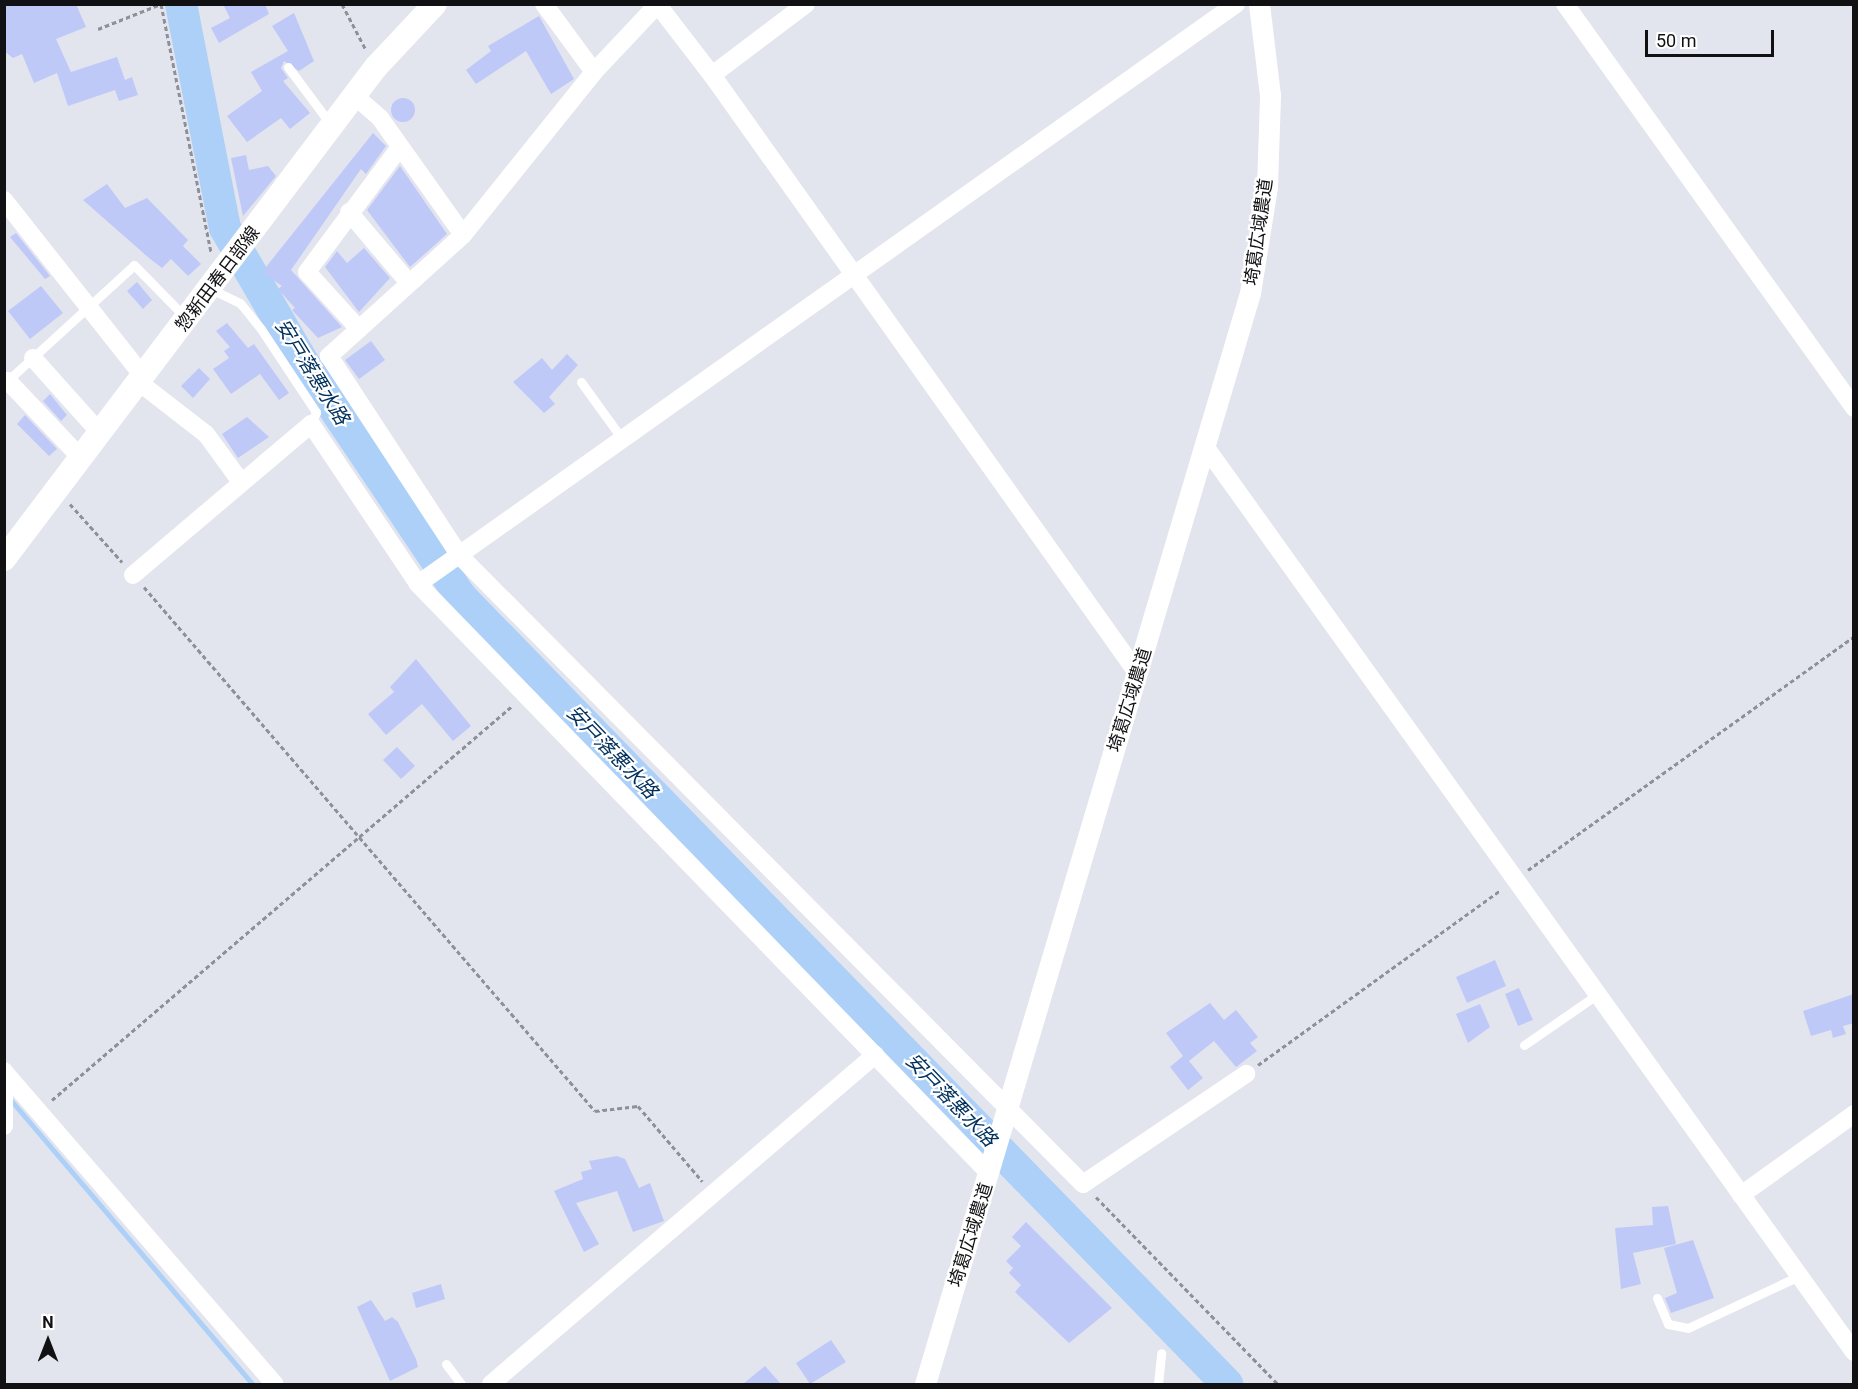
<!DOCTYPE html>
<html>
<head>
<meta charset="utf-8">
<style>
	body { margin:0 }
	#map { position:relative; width:1858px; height:1389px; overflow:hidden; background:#e2e4ee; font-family:Roboto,"Noto Sans JP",sans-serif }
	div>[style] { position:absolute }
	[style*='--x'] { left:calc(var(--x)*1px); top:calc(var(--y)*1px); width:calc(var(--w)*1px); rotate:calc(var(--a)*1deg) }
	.stream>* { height:5px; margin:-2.5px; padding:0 2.5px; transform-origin:2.5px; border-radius:2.5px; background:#acd0f7 }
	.river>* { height:32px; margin:-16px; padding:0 16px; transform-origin:16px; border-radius:16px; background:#acd0f7 }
	.building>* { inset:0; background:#bfc9f8 }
	.round { border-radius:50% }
	.path>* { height:3px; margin-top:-1.5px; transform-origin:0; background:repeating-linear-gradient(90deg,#8f9097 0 4.5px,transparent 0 7.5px) }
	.service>* { height:9px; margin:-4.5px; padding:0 4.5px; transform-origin:4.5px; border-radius:4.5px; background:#fff }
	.minor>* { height:18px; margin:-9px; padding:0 9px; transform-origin:9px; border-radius:9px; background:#fff }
	.tertiary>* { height:21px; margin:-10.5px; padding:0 10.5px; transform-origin:10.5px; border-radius:10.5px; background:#fff }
	.secondary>* { height:24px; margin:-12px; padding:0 12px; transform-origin:12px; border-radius:12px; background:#fff }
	span { translate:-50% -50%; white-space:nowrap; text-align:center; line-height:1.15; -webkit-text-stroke:4.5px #fff; paint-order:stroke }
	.street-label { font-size:18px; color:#111114 }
	.water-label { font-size:20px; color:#00305c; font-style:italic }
	.frame { position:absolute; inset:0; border:6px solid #111114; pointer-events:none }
	.north { position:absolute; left:18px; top:1311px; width:60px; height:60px; -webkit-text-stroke:4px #fff; paint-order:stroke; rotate:0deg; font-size:16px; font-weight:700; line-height:24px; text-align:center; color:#111114 }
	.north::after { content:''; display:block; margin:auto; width:21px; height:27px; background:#111114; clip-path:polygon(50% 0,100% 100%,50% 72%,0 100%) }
	.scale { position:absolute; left:1645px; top:30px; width:129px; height:27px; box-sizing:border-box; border:3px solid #111114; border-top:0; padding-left:8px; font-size:18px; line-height:21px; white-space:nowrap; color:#111114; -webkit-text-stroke:4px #fff; paint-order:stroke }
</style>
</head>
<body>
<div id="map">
	<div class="stream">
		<i style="--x:9;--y:1098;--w:375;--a:49.6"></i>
	</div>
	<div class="river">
		<i style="--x:181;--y:4;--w:228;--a:78.9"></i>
		<i style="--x:225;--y:228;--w:155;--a:59.8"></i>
		<i style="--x:303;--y:362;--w:282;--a:56.1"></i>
		<i style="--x:460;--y:596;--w:1100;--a:45.77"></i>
	</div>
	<div class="building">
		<i style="clip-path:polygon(4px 4px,76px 4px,86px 27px,56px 39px,71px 72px,117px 57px,125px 80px,132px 77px,138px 95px,119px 101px,115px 90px,68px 106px,57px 73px,34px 83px,22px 54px,13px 58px,4px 51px)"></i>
		<i style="clip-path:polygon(223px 4px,265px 4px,269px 14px,219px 43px,211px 28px,230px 18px)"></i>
		<i style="clip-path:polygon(294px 13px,314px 61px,299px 71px,284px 61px,281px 68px,288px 78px,283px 81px,310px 113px,290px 129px,281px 118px,247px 142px,227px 116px,262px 91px,251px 72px,288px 51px,272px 26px)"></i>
		<i style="clip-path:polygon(539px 16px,574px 79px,551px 94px,526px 51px,476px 84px,466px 70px,491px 51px,488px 46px)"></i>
		<i class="round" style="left:391px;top:98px;width:24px;height:24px"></i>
		<i style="clip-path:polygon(373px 133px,386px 146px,366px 174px,361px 169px,291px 270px,342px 327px,318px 338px,292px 310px,295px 308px,278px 289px,282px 286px,262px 272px)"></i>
		<i style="clip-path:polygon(246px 155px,249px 170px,268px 166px,276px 176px,243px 216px,231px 158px)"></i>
		<i style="clip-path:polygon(400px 166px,447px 234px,410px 267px,367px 210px)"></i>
		<i style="clip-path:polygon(107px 184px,125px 208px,147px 198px,188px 240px,183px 246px,201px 264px,188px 276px,171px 259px,162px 268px,149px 258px,83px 200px)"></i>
		<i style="clip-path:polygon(16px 233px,50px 276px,45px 279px,10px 237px)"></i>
		<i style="clip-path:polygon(364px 248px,390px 278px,359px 312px,325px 267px,337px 251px,347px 263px)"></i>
		<i style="clip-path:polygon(137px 282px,152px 300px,143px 309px,127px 291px)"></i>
		<i style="clip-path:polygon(41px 286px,63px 313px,30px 339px,8px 311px)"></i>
		<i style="clip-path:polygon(227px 323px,248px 348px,254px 344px,289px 393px,279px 400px,260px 374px,231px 394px,213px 369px,229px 358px,224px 351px,230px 347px,216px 331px)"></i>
		<i style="clip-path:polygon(371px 341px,385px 360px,359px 379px,345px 360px)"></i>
		<i style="clip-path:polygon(567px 354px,578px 365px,549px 397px,555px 404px,544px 413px,513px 382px,542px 358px,552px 370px)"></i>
		<i style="clip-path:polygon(199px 368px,210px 379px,193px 398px,181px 386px)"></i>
		<i style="clip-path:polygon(50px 394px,67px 415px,61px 421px,43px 401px)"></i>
		<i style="clip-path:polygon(25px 415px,57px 449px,49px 456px,17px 424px)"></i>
		<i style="clip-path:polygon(247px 417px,269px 437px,238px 458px,222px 434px)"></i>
		<i style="clip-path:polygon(416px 659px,471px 726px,453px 741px,422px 704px,386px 735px,368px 714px,394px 692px,390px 687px)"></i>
		<i style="clip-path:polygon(397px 747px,415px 766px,401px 779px,383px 760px)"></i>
		<i style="clip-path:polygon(1495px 960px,1506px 986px,1467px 1003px,1456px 977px)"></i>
		<i style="clip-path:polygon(1519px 988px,1533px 1020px,1518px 1026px,1505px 994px)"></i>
		<i style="clip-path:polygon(1854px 994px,1854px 1023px,1843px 1026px,1846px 1034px,1833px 1038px,1831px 1030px,1811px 1036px,1803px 1011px)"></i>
		<i style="clip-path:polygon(1210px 1003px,1224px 1020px,1236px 1010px,1258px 1037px,1250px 1043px,1257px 1051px,1236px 1067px,1214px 1041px,1189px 1061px,1203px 1078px,1188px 1090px,1170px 1067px,1183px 1056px,1166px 1033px)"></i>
		<i style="clip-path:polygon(1480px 1004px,1490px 1027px,1468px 1043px,1456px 1014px)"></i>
		<i style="clip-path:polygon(617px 1156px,625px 1159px,639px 1188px,650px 1183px,664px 1221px,633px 1232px,617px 1191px,576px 1203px,599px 1244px,584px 1252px,554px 1191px,583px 1179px,581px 1172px,592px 1169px,589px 1161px)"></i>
		<i style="clip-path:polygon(1668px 1206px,1676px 1244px,1633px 1253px,1641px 1284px,1621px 1289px,1615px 1228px,1653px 1225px,1652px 1207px)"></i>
		<i style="clip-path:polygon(1026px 1222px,1112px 1308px,1069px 1343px,1015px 1292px,1021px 1285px,1009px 1273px,1013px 1268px,1006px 1261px,1021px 1246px,1012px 1237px)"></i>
		<i style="clip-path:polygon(1693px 1240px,1714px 1298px,1671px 1313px,1665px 1298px,1677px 1293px,1664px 1248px)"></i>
		<i style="clip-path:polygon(441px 1284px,445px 1299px,416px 1308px,412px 1293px)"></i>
		<i style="clip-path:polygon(371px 1300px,385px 1321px,392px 1317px,398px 1322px,416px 1359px,418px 1367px,390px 1381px,357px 1307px)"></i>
		<i style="clip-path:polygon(831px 1340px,846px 1362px,810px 1384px,796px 1363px)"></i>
		<i style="clip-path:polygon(765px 1366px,781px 1384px,743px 1384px)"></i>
	</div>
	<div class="path">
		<i style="--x:342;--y:4;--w:52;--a:62.4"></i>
		<i style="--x:98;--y:29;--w:68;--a:-21.6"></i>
		<i style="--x:161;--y:4;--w:254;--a:78.6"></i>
		<i style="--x:70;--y:504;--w:78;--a:48.1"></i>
		<i style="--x:144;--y:587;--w:691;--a:49.28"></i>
		<i style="--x:595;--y:1111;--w:43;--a:-6.6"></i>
		<i style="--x:638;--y:1106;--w:99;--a:49.5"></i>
		<i style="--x:1528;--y:870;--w:401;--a:-35.6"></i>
		<i style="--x:1258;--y:1065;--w:299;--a:-35.8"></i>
		<i style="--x:52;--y:1100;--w:606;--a:-40.58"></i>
		<i style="--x:1096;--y:1197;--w:261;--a:45.8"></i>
	</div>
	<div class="service">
		<i style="--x:288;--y:67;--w:72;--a:53.4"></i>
		<i style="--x:211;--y:289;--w:32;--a:26"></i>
		<i style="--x:240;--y:303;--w:33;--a:51"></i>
		<i style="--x:261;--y:329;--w:100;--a:56.5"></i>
		<i style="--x:316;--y:412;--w:13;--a:113"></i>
		<i style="--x:6;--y:382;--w:173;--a:-42.4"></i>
		<i style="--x:134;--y:265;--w:74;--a:45.5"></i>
		<i style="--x:581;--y:382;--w:72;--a:54.1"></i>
		<i style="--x:1524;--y:1045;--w:90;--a:-34.6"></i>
		<i style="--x:1657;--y:1298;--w:28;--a:67"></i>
		<i style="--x:1668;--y:1324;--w:20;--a:11"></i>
		<i style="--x:1688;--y:1328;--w:123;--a:-25.1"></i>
		<i style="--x:446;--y:1364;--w:25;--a:53"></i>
		<i style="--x:1158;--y:1384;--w:31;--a:-84"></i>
	</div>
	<div class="minor">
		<i style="--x:544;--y:4;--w:84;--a:53.7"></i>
		<i style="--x:658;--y:4;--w:93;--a:133.3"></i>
		<i style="--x:594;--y:72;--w:209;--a:128.8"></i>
		<i style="--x:463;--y:235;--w:181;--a:137.9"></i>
		<i style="--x:329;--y:356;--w:238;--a:56.8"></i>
		<i style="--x:459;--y:555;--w:886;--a:45.23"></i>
		<i style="--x:1083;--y:1184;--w:197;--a:-34"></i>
		<i style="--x:806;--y:4;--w:118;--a:142.9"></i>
		<i style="--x:712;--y:75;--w:735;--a:54.58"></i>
		<i style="--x:1565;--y:4;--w:497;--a:54.4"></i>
		<i style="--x:658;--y:5;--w:88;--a:52.4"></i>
		<i style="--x:356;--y:97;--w:32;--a:41"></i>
		<i style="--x:380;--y:118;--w:143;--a:54.6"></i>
		<i style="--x:4;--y:200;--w:226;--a:51.7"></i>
		<i style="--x:349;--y:212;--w:93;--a:49.8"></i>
		<i style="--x:359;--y:329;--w:77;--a:-132.4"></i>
		<i style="--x:307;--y:272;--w:156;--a:-53.4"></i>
		<i style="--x:33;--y:358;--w:102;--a:48.2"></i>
		<i style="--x:8;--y:381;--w:108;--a:46.5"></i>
		<i style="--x:140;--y:383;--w:83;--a:37.7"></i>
		<i style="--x:206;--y:434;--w:59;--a:53.9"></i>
		<i style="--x:1207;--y:449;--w:1111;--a:54.38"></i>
		<i style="--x:133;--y:575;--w:233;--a:-40.3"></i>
		<i style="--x:311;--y:424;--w:192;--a:56.2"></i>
		<i style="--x:418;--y:584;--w:820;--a:45.89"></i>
		<i style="--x:418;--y:584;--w:1003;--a:-35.34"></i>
		<i style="--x:4;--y:1071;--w:55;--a:90"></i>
		<i style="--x:6;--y:1074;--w:410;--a:49.1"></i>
		<i style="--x:1741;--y:1195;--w:139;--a:-35.6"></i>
		<i style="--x:491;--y:1384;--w:506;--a:-40.59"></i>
	</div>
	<div class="tertiary">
		<i style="--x:925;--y:1384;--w:1138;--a:-73.41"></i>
		<i style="--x:1250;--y:293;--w:107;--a:-80.9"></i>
		<i style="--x:1267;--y:187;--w:92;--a:-88.1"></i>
		<i style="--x:1270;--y:95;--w:92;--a:-96.9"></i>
	</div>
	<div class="secondary">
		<i style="--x:4;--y:559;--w:617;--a:-52.91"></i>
		<i style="--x:376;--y:67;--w:86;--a:-46.9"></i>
	</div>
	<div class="street-label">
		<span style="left:1259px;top:232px;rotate:-82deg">埼葛広域農道</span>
		<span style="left:218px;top:279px;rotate:-53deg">惣新田春日部線</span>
		<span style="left:1130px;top:700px;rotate:-73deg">埼葛広域農道</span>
		<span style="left:971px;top:1235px;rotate:-73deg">埼葛広域農道</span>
	</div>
	<div class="water-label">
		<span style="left:312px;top:372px;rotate:58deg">安戸落悪水路</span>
		<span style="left:612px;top:752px;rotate:46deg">安戸落悪水路</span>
		<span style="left:951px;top:1100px;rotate:46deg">安戸落悪水路</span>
	</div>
	<div class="frame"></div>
	<div class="north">N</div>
	<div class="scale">50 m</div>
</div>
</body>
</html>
